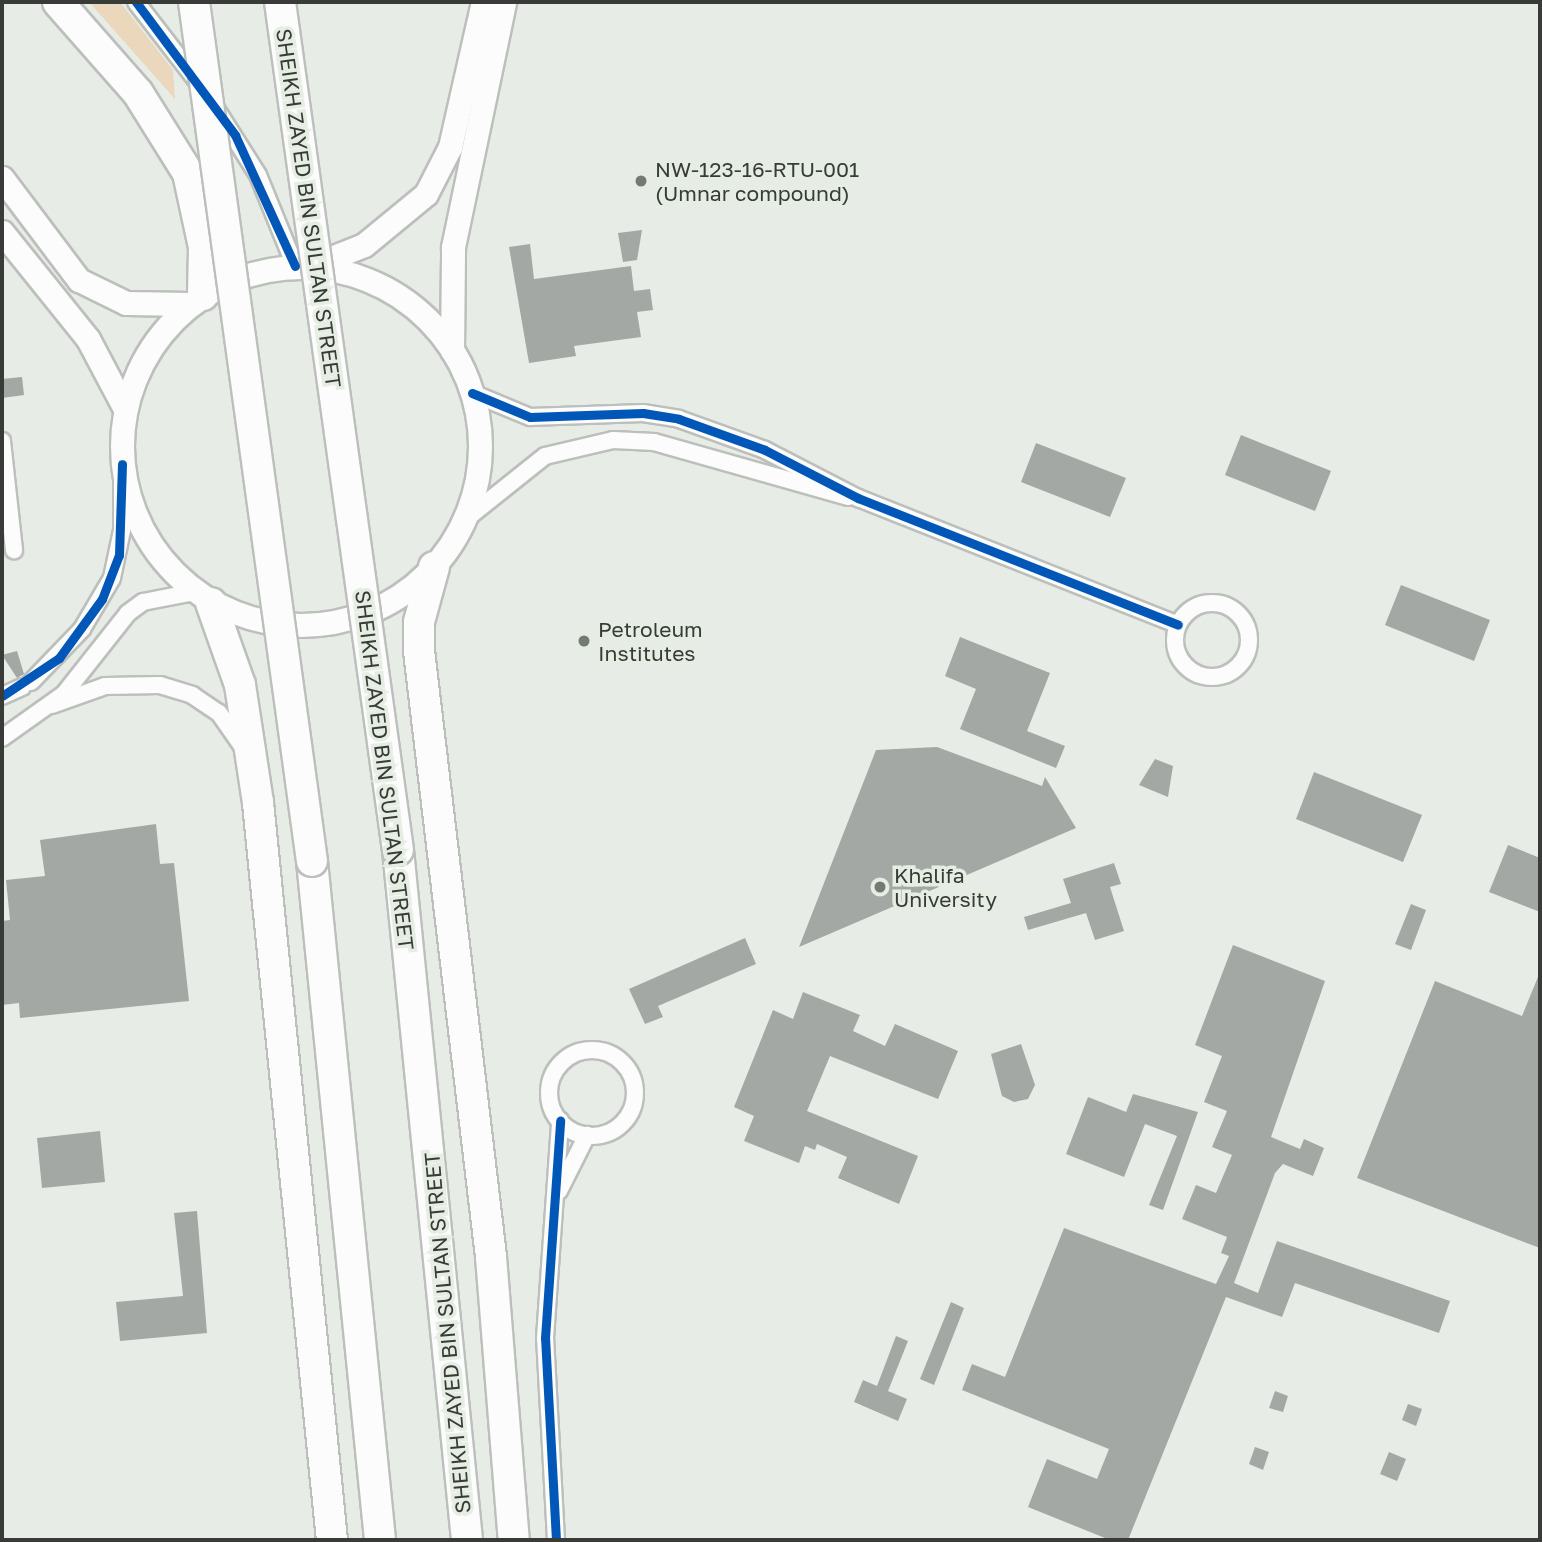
<!DOCTYPE html>
<html>
<head>
<meta charset="utf-8">
<style>
	body { margin:0 }
	#map { position:relative; width:1542px; height:1542px; overflow:hidden; background:#e7ece6; font-family:"Golos Text",sans-serif }
	div>[style] { position:absolute }
	[style*='--x'] { left:calc(var(--x)*1px); top:calc(var(--y)*1px); width:calc(var(--w)*1px); rotate:calc(var(--a)*1deg) }
	.green>* { inset:0; background:#ead7bc }
	.building>* { inset:0; background:#a4a8a5 }
	.roads { filter:drop-shadow(2px 0 #bcbfbb) drop-shadow(-2px 0 #bcbfbb) drop-shadow(0 2px #bcbfbb) drop-shadow(0 -2px #bcbfbb) }
	.minor>* { height:16px; margin:-8px; padding:0 8px; transform-origin:8px; border-radius:8px; background:#fbfcfb }
	.minor>.ring { margin:-8px; padding:0; box-sizing:content-box; background:none; border:16px solid #fbfcfb; border-radius:50% }
	.secondary>* { height:23px; margin:-11.5px; padding:0 11.5px; transform-origin:11.5px; border-radius:11.5px; background:#fbfcfb }
	.secondary>.ring { margin:-11.5px; padding:0; box-sizing:content-box; background:none; border:23px solid #fbfcfb; border-radius:50% }
	.motorway>* { height:30px; margin:-15px; padding:0 15px; transform-origin:15px; border-radius:15px; background:#fbfcfb }
	.bridges { filter:drop-shadow(2px 0 #bcbfbb) drop-shadow(-2px 0 #bcbfbb) drop-shadow(0 2px #bcbfbb) drop-shadow(0 -2px #bcbfbb) }
	.motorway-bridge>* { height:30px; margin:-15px; padding:0 15px; transform-origin:15px; border-radius:15px; background:#fbfcfb }
	.cycleway>* { height:9px; margin:-4.5px; padding:0 4.5px; transform-origin:4.5px; border-radius:4.5px; background:#0057b8 }
	.dots>* { width:19px; height:19px; translate:-50% -50%; box-sizing:border-box; border:4px solid #e6eee4; border-radius:50% }
	span { translate:-50% -50%; white-space:nowrap; text-align:center; line-height:1.15; -webkit-text-stroke:7px #e6eee4; paint-order:stroke }
	.poi-label { font-size:21px; color:#383b37 }
	.left { translate:0 -50%; text-align:left }
	.street-label { font-size:21px; color:#383b37 }
	.frame { position:absolute; inset:0; border:4px solid #383b37; pointer-events:none }
</style>
</head>
<body>
<div id="map">
	<div class="green">
		<i style="clip-path:polygon(89px 2px,120px 2px,173px 70px,175px 99px)"></i>
	</div>
	<div class="building">
		<i style="clip-path:polygon(642px 230px,637px 260px,623px 262px,618px 233px)"></i>
		<i style="clip-path:polygon(530px 244px,534px 279px,631px 266px,634px 291px,650px 289px,653px 310px,637px 312px,641px 337px,574px 346px,576px 356px,529px 363px,509px 247px)"></i>
		<i style="clip-path:polygon(22px 377px,24px 395px,2px 398px,2px 379px)"></i>
		<i style="clip-path:polygon(1241px 435px,1331px 471px,1315px 511px,1225px 475px)"></i>
		<i style="clip-path:polygon(1036px 443px,1126px 478px,1110px 517px,1021px 482px)"></i>
		<i style="clip-path:polygon(1401px 585px,1490px 620px,1474px 661px,1385px 625px)"></i>
		<i style="clip-path:polygon(960px 637px,1050px 673px,1027px 731px,1065px 746px,1056px 768px,960px 729px,976px 689px,945px 676px)"></i>
		<i style="clip-path:polygon(17px 651px,24px 674px,17px 678px,2px 655px)"></i>
		<i style="clip-path:polygon(937px 747px,1042px 786px,1045px 777px,1076px 828px,799px 947px,876px 750px)"></i>
		<i style="clip-path:polygon(1155px 759px,1173px 766px,1168px 797px,1139px 785px)"></i>
		<i style="clip-path:polygon(1314px 772px,1422px 815px,1403px 862px,1296px 819px)"></i>
		<i style="clip-path:polygon(156px 824px,160px 864px,174px 863px,189px 1001px,20px 1018px,19px 1003px,2px 1005px,2px 921px,10px 920px,6px 880px,45px 876px,40px 840px)"></i>
		<i style="clip-path:polygon(1508px 845px,1540px 858px,1540px 912px,1489px 892px)"></i>
		<i style="clip-path:polygon(1114px 863px,1121px 884px,1110px 887px,1124px 931px,1095px 940px,1086px 913px,1028px 930px,1024px 917px,1071px 903px,1063px 879px)"></i>
		<i style="clip-path:polygon(1411px 904px,1426px 910px,1411px 950px,1395px 944px)"></i>
		<i style="clip-path:polygon(745px 938px,756px 964px,658px 1006px,663px 1017px,645px 1024px,629px 989px)"></i>
		<i style="clip-path:polygon(1233px 945px,1325px 981px,1271px 1137px,1300px 1149px,1304px 1139px,1324px 1148px,1313px 1176px,1283px 1164px,1275px 1173px,1234px 1283px,1258px 1293px,1277px 1241px,1450px 1301px,1439px 1333px,1295px 1283px,1282px 1317px,1226px 1297px,1128px 1540px,1110px 1540px,1028px 1507px,1047px 1459px,1097px 1479px,1109px 1449px,962px 1390px,972px 1364px,1005px 1377px,1064px 1228px,1216px 1284px,1229px 1256px,1221px 1253px,1227px 1237px,1182px 1219px,1196px 1185px,1216px 1193px,1232px 1155px,1212px 1147px,1227px 1111px,1204px 1102px,1222px 1056px,1195px 1045px)"></i>
		<i style="clip-path:polygon(1540px 972px,1540px 1248px,1357px 1178px,1435px 981px,1522px 1016px)"></i>
		<i style="clip-path:polygon(803px 992px,860px 1015px,853px 1031px,885px 1046px,895px 1024px,958px 1051px,938px 1099px,830px 1056px,807px 1111px,918px 1156px,899px 1204px,838px 1178px,847px 1157px,817px 1144px,815px 1150px,805px 1146px,799px 1163px,744px 1141px,754px 1116px,734px 1107px,773px 1010px,793px 1019px)"></i>
		<i style="clip-path:polygon(1021px 1044px,1035px 1085px,1028px 1099px,1014px 1102px,1002px 1096px,991px 1054px)"></i>
		<i style="clip-path:polygon(1133px 1094px,1198px 1112px,1163px 1210px,1149px 1205px,1177px 1136px,1145px 1124px,1124px 1177px,1066px 1154px,1088px 1097px,1126px 1112px)"></i>
		<i style="clip-path:polygon(100px 1131px,105px 1182px,42px 1188px,37px 1138px)"></i>
		<i style="clip-path:polygon(197px 1211px,207px 1333px,120px 1341px,116px 1302px,183px 1296px,174px 1213px)"></i>
		<i style="clip-path:polygon(951px 1302px,964px 1308px,934px 1385px,920px 1379px)"></i>
		<i style="clip-path:polygon(896px 1336px,908px 1341px,888px 1391px,907px 1399px,898px 1421px,854px 1402px,863px 1380px,877px 1386px)"></i>
		<i style="clip-path:polygon(1275px 1391px,1288px 1396px,1283px 1412px,1269px 1408px)"></i>
		<i style="clip-path:polygon(1408px 1404px,1422px 1409px,1416px 1426px,1402px 1420px)"></i>
		<i style="clip-path:polygon(1255px 1447px,1269px 1452px,1263px 1470px,1249px 1464px)"></i>
		<i style="clip-path:polygon(1389px 1452px,1406px 1459px,1397px 1481px,1380px 1474px)"></i>
	</div>
	<div class="roads">
		<div class="minor">
			<i style="--x:136;--y:2;--w:106;--a:52.3"></i>
			<i style="--x:213;--y:104;--w:84;--a:57.6"></i>
			<i style="--x:258;--y:175;--w:98;--a:67.9"></i>
			<i style="--x:472;--y:393;--w:63;--a:22.5"></i>
			<i style="--x:530;--y:417;--w:113;--a:-2"></i>
			<i style="--x:643;--y:413;--w:36;--a:9"></i>
			<i style="--x:679;--y:419;--w:91;--a:19.8"></i>
			<i style="--x:765;--y:450;--w:105;--a:27.3"></i>
			<i style="--x:858;--y:498;--w:344;--a:21.6"></i>
			<i style="--x:2;--y:441;--w:110;--a:83.7"></i>
			<i style="--x:466;--y:519;--w:101;--a:-38.6"></i>
			<i style="--x:545;--y:456;--w:70;--a:-13.2"></i>
			<i style="--x:613;--y:440;--w:41;--a:2.8"></i>
			<i style="--x:654;--y:442;--w:202;--a:15.8"></i>
			<i class="ring" style="left:1175px;top:603px;width:58px;height:58px"></i>
			<i style="--x:31;--y:682;--w:74;--a:-46.1"></i>
			<i style="--x:82;--y:629;--w:59;--a:-59.5"></i>
			<i style="--x:112;--y:578;--w:49;--a:-78.2"></i>
			<i style="--x:122;--y:530;--w:66;--a:-90"></i>
			<i style="--x:2;--y:696;--w:22;--a:-24"></i>
			<i style="--x:52;--y:705;--w:56;--a:-19.7"></i>
			<i style="--x:105;--y:686;--w:55;--a:-1"></i>
			<i style="--x:160;--y:685;--w:34;--a:17"></i>
			<i style="--x:192;--y:695;--w:32;--a:34"></i>
			<i style="--x:219;--y:713;--w:40;--a:55.1"></i>
			<i style="--x:2;--y:738;--w:76;--a:-35.4"></i>
			<i style="--x:64;--y:694;--w:103;--a:-51.7"></i>
			<i style="--x:128;--y:613;--w:19;--a:-36"></i>
			<i style="--x:143;--y:602;--w:53;--a:-10.9"></i>
			<i class="ring" style="left:549px;top:1050px;width:70px;height:70px"></i>
			<i style="--x:559;--y:1191;--w:63;--a:-63.4"></i>
			<i style="--x:556;--y:1540;--w:202;--a:-93.1"></i>
			<i style="--x:545;--y:1338;--w:218;--a:-86"></i>
		</div>
		<div class="secondary">
			<i style="--x:2;--y:178;--w:128;--a:53"></i>
			<i style="--x:79;--y:280;--w:52;--a:26.1"></i>
			<i style="--x:126;--y:303;--w:64;--a:0.9"></i>
			<i style="--x:2;--y:232;--w:137;--a:51.2"></i>
			<i style="--x:88;--y:339;--w:79;--a:62.1"></i>
			<i style="--x:311;--y:266;--w:57;--a:-21.6"></i>
			<i style="--x:364;--y:245;--w:80;--a:-39.4"></i>
			<i style="--x:426;--y:194;--w:53;--a:-62.9"></i>
			<i style="--x:450;--y:147;--w:149;--a:-77.2"></i>
			<i class="ring" style="left:122px;top:267px;width:335px;height:335px"></i>
			<i style="--x:452;--y:350;--w:103;--a:-89.4"></i>
			<i style="--x:453;--y:247;--w:250;--a:-78.2"></i>
		</div>
		<div class="motorway">
			<i style="--x:58;--y:2;--w:121;--a:48.7"></i>
			<i style="--x:138;--y:93;--w:94;--a:58"></i>
			<i style="--x:188;--y:173;--w:76;--a:77.8"></i>
			<i style="--x:204;--y:247;--w:48;--a:91.2"></i>
			<i style="--x:434;--y:567;--w:57;--a:105.3"></i>
			<i style="--x:419;--y:622;--w:29;--a:90"></i>
			<i style="--x:419;--y:651;--w:610;--a:83.22"></i>
			<i style="--x:491;--y:1257;--w:284;--a:85.4"></i>
			<i style="--x:211;--y:603;--w:87;--a:70.5"></i>
			<i style="--x:240;--y:685;--w:119;--a:81.3"></i>
			<i style="--x:258;--y:803;--w:741;--a:84.27"></i>
			<i style="--x:398;--y:850;--w:693;--a:84.29"></i>
			<i style="--x:312;--y:861;--w:682;--a:84.28"></i>
		</div>
	</div>
	<div class="bridges">
		<div class="motorway-bridge">
			<i style="--x:194;--y:2;--w:867;--a:82.18"></i>
			<i style="--x:280;--y:2;--w:856;--a:82.08"></i>
		</div>
	</div>
	<div class="cycleway">
		<i style="--x:136;--y:2;--w:166;--a:53.3"></i>
		<i style="--x:235;--y:135;--w:144;--a:65.4"></i>
		<i style="--x:472;--y:393;--w:63;--a:22.5"></i>
		<i style="--x:530;--y:417;--w:113;--a:-2"></i>
		<i style="--x:643;--y:413;--w:36;--a:9"></i>
		<i style="--x:679;--y:419;--w:91;--a:19.8"></i>
		<i style="--x:765;--y:450;--w:105;--a:27.3"></i>
		<i style="--x:858;--y:498;--w:344;--a:21.6"></i>
		<i style="--x:2;--y:696;--w:69;--a:-33.7"></i>
		<i style="--x:59;--y:658;--w:73;--a:-53.9"></i>
		<i style="--x:102;--y:599;--w:47;--a:-68.9"></i>
		<i style="--x:119;--y:555;--w:91;--a:-88.1"></i>
		<i style="--x:556;--y:1540;--w:202;--a:-93.1"></i>
		<i style="--x:545;--y:1338;--w:218;--a:-86"></i>
	</div>
	<div class="dots">
		<i style="left:641px;top:181px;background:#757974"></i>
		<i style="left:584px;top:641px;background:#757974"></i>
		<i style="left:880px;top:887px;background:#757974"></i>
	</div>
	<div class="poi-label">
		<span class="left" style="left:655px;top:181px">NW-123-16-RTU-001<br>(Umnar compound)</span>
		<span class="left" style="left:598px;top:641px">Petroleum<br>Institutes</span>
		<span class="left" style="left:894px;top:887px">Khalifa<br>University</span>
	</div>
	<div class="street-label">
		<span style="left:309px;top:208px;rotate:82deg">SHEIKH ZAYED BIN SULTAN STREET</span>
		<span style="left:385px;top:770px;rotate:83deg">SHEIKH ZAYED BIN SULTAN STREET</span>
		<span style="left:447px;top:1333px;rotate:-95deg">SHEIKH ZAYED BIN SULTAN STREET</span>
	</div>
	<div class="frame"></div>
</div>
</body>
</html>
